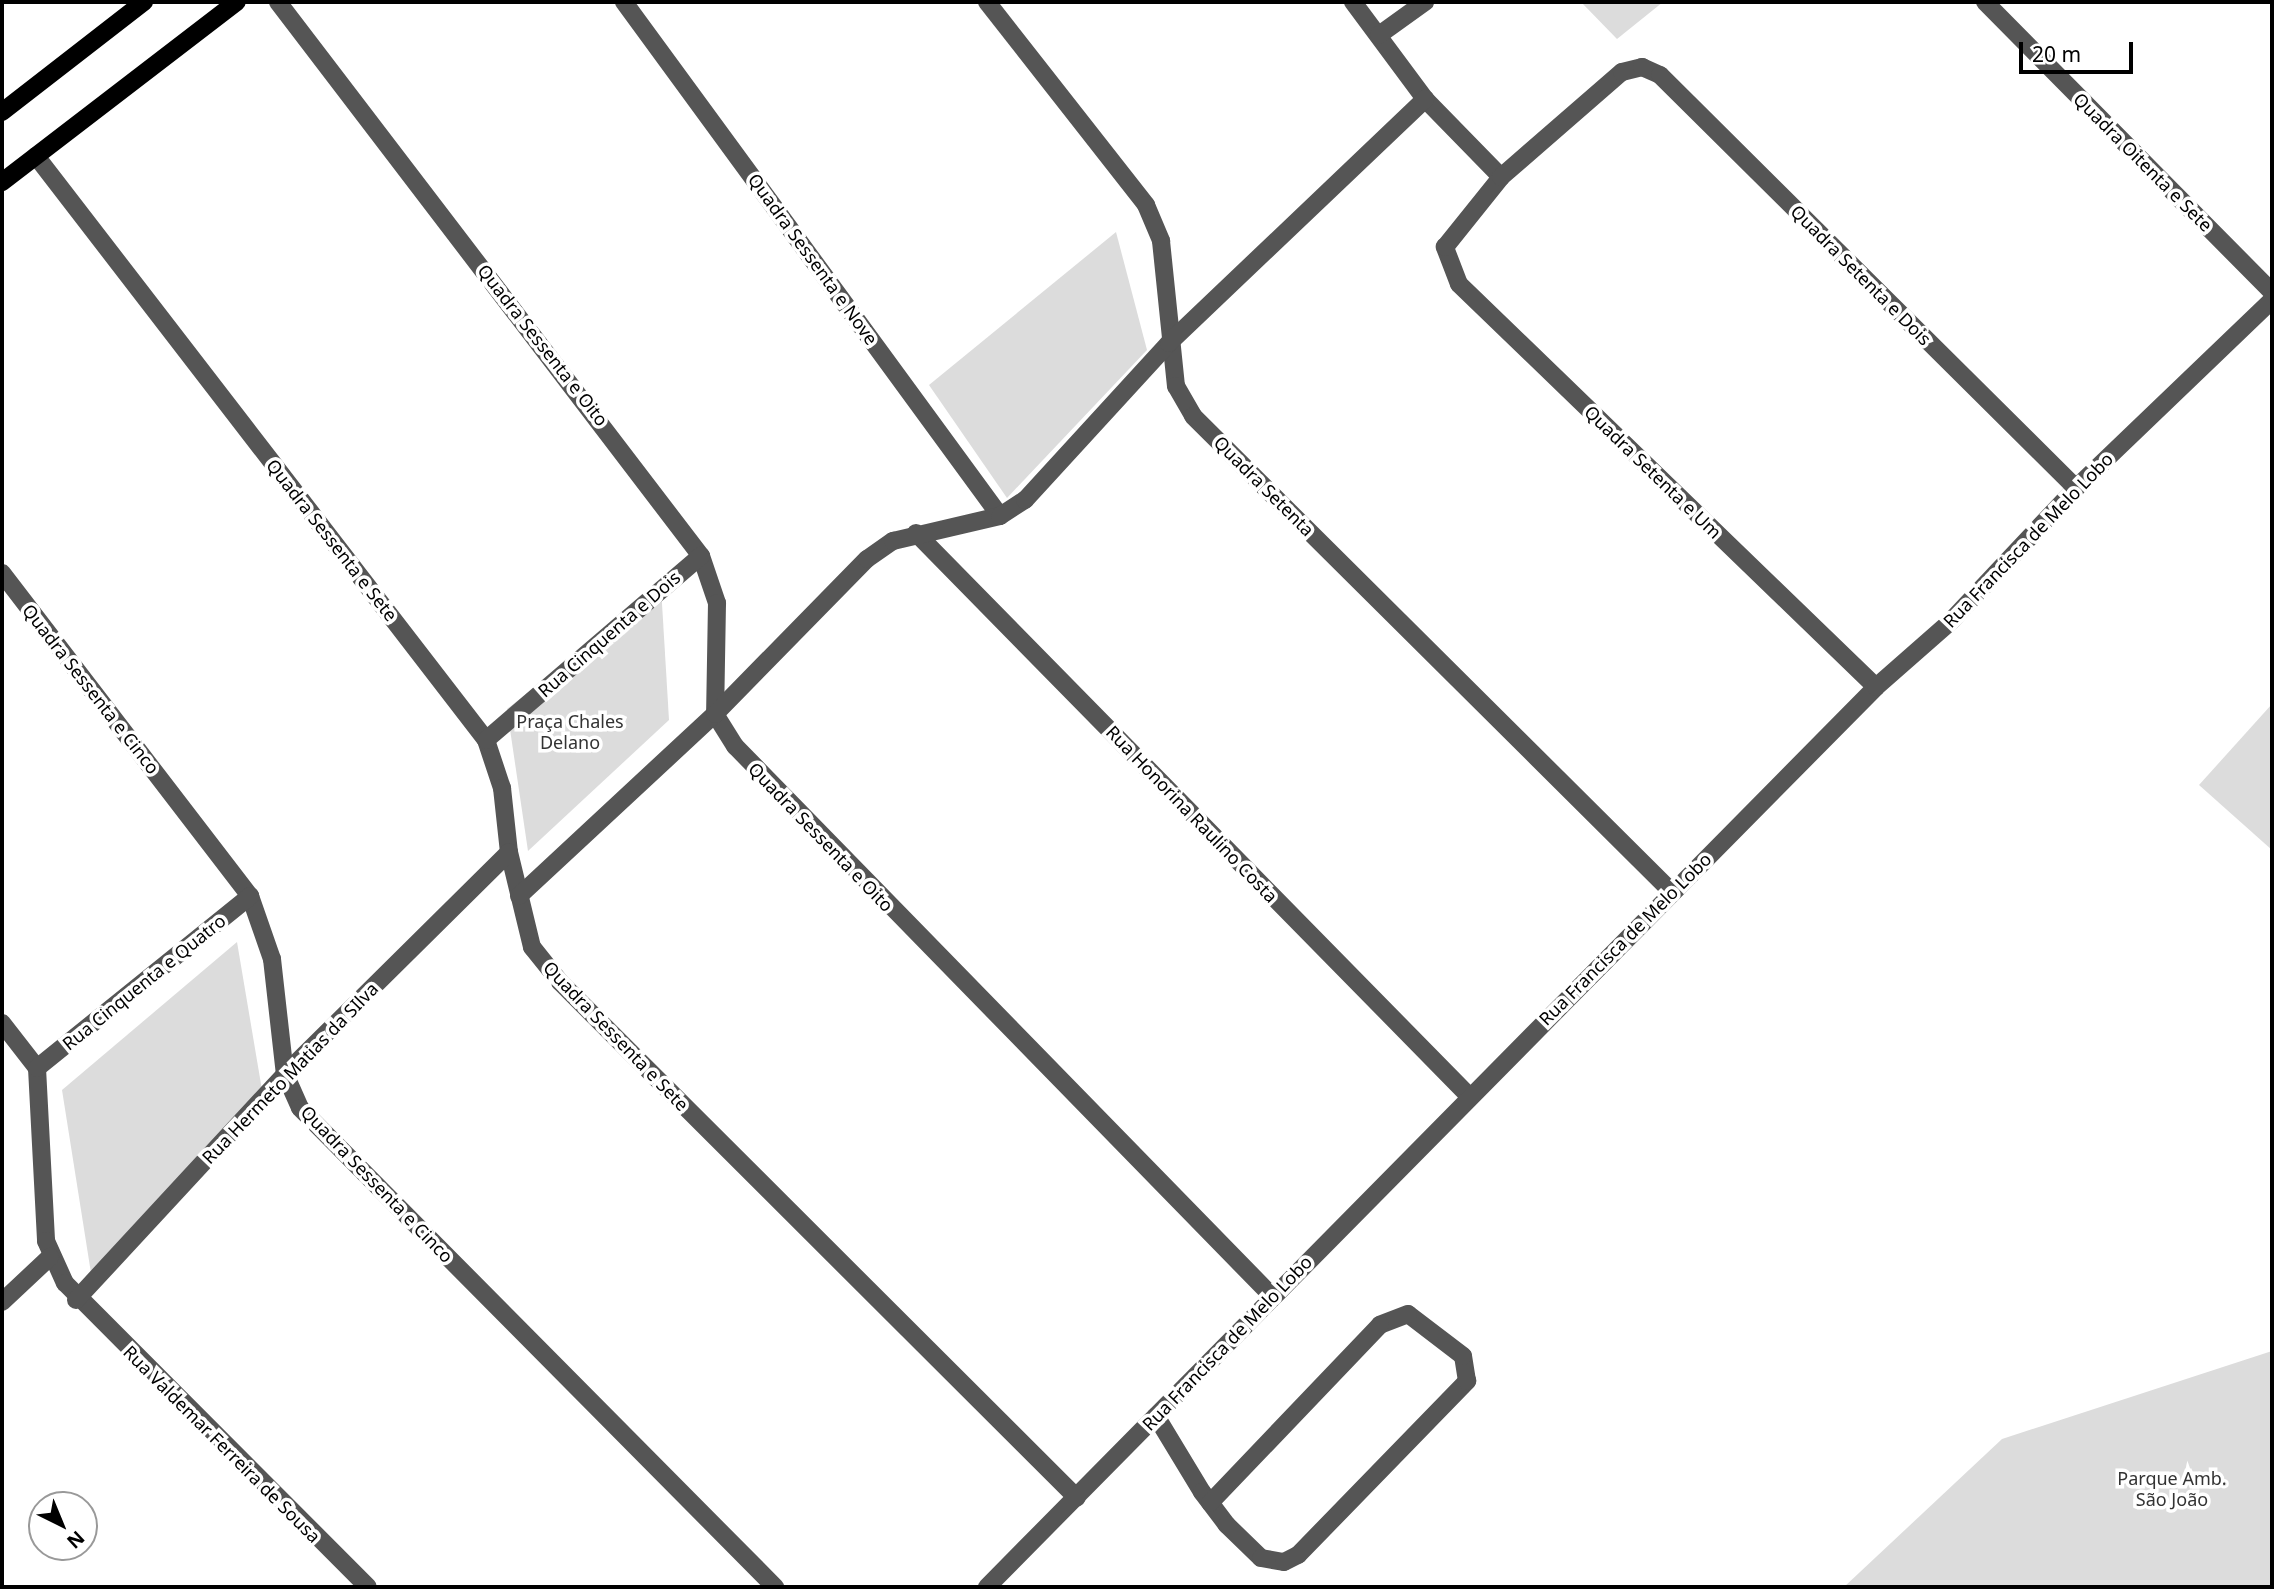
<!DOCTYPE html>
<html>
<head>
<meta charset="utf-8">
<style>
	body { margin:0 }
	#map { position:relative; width:2274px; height:1589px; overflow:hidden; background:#fff; font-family:"Noto Sans",sans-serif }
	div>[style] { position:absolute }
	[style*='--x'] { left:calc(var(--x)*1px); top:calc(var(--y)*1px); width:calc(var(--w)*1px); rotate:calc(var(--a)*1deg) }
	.green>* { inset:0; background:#dcdcdc }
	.minor>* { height:18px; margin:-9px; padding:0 9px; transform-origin:9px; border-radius:9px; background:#555 }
	.major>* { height:18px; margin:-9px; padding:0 9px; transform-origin:9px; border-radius:9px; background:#000 }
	span { translate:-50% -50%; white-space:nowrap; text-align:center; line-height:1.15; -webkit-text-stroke:7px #fff; paint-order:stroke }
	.street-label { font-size:18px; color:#000 }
	.park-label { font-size:18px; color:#333 }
	.frame { position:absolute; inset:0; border:4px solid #000; pointer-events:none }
	.north { position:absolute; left:28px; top:1491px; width:70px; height:70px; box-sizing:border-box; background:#fff; border:2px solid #999; border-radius:50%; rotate:137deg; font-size:19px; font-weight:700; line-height:28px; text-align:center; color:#000 }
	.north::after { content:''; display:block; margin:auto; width:24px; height:32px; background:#000; clip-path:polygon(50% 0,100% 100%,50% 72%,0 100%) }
	.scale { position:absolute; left:2019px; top:42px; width:114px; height:32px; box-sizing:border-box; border:4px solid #000; border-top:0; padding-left:9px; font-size:21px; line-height:24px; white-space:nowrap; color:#000; -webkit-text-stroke:5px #fff; paint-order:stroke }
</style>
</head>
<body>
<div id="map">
	<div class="green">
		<i style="clip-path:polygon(1581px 2px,1663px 2px,1617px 39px)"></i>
		<i style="clip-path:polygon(1116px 232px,1147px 350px,1007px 498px,929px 385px)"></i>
		<i style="clip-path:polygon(661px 587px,669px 720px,528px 851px,507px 709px)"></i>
		<i style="clip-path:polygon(2272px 704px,2272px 850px,2199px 785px)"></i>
		<i style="clip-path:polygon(237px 942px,262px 1090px,91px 1273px,62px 1090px)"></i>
		<i style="clip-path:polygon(2272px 1351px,2272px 1587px,1844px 1587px,2002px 1439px)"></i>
	</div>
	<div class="minor">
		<i style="--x:278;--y:2;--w:697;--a:52.64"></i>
		<i style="--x:701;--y:556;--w:50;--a:71.2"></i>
		<i style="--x:717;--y:603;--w:111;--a:91"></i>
		<i style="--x:715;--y:714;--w:38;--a:58"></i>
		<i style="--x:735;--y:746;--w:769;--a:45.69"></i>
		<i style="--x:624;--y:2;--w:637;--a:53.81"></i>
		<i style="--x:987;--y:2;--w:258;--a:51.9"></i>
		<i style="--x:1146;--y:205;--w:39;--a:67"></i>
		<i style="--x:1161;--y:241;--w:146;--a:84.1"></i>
		<i style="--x:1176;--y:386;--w:34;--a:60"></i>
		<i style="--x:1193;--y:416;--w:675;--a:44.82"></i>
		<i style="--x:1353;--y:2;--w:121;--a:53.4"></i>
		<i style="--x:1425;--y:99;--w:109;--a:45.7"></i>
		<i style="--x:1985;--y:2;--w:408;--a:45.3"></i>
		<i style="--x:1379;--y:35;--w:57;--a:-35.7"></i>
		<i style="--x:36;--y:156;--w:737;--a:52.38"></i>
		<i style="--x:486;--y:740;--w:51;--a:71.6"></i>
		<i style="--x:502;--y:788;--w:64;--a:83.8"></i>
		<i style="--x:509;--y:852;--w:98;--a:76.4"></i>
		<i style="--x:532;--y:947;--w:45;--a:51.3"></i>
		<i style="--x:560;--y:982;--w:730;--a:44.94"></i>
		<i style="--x:916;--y:533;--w:789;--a:45.51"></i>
		<i style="--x:2;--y:573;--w:407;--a:52.5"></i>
		<i style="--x:250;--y:896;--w:67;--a:70.8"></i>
		<i style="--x:272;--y:959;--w:116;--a:83.6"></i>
		<i style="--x:285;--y:1074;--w:37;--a:66"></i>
		<i style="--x:300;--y:1108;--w:675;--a:45.24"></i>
		<i style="--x:1876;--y:687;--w:580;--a:-135.98"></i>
		<i style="--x:1459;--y:284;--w:40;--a:-111"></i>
		<i style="--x:1445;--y:247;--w:90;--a:-51.3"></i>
		<i style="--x:1501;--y:177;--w:160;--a:-41"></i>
		<i style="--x:1622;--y:72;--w:21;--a:-14"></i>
		<i style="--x:1642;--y:67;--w:20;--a:24"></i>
		<i style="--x:1660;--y:75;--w:586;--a:44.79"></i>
		<i style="--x:486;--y:740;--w:283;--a:-40.6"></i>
		<i style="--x:519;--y:896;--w:267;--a:-42.9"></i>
		<i style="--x:715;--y:714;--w:217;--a:-45.6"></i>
		<i style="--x:867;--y:559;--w:32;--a:-35"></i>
		<i style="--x:893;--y:541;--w:110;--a:-13.2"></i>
		<i style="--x:1000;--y:516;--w:30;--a:-33"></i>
		<i style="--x:1025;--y:500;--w:213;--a:-47.5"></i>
		<i style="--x:1169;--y:343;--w:354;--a:-43.6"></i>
		<i style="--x:2;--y:1023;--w:57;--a:52.1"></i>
		<i style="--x:37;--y:1068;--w:173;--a:87"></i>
		<i style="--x:46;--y:1241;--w:46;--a:65.7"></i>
		<i style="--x:65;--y:1283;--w:429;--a:45.1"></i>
		<i style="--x:37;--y:1068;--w:274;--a:-38.9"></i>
		<i style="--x:76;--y:1300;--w:308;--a:-47.2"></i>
		<i style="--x:285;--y:1074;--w:315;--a:-44.7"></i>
		<i style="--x:2;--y:1302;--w:66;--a:-43.2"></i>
		<i style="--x:1156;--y:1416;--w:89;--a:58.8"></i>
		<i style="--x:1202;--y:1492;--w:41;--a:52.9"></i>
		<i style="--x:1227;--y:1525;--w:47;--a:44.1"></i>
		<i style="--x:1261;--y:1558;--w:23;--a:10"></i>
		<i style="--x:1284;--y:1562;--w:16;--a:-27"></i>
		<i style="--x:1298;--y:1555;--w:243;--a:-45.8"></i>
		<i style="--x:1467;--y:1381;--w:25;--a:-99"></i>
		<i style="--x:1463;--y:1356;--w:69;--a:-142.6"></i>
		<i style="--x:1408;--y:1314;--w:30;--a:159"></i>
		<i style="--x:1380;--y:1325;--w:246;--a:133.7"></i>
		<i style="--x:987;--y:1587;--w:1265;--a:-45.35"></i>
		<i style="--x:1876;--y:687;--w:100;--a:-41.3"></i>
		<i style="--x:1951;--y:621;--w:183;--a:-46.8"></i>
		<i style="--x:2076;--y:488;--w:272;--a:-43.8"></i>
	</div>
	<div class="major">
		<i style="--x:2;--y:112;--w:180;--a:-37.8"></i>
		<i style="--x:2;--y:182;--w:296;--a:-37.5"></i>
	</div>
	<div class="street-label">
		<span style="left:2143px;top:162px;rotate:45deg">Quadra Oitenta e Sete</span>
		<span style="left:813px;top:259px;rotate:54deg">Quadra Sessenta e Nove</span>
		<span style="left:1861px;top:275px;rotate:45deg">Quadra Setenta e Dois</span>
		<span style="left:543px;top:345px;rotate:52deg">Quadra Sessenta e Oito</span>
		<span style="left:1653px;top:472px;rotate:44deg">Quadra Setenta e Um</span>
		<span style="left:1264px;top:486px;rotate:45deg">Quadra Setenta</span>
		<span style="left:332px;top:540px;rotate:52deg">Quadra Sessenta e Sete</span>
		<span style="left:2028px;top:540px;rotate:-46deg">Rua Francisca de Melo Lobo</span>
		<span style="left:609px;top:634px;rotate:-41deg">Rua Cinquenta e Dois</span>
		<span style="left:91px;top:689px;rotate:52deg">Quadra Sessenta e Cinco</span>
		<span style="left:1192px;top:814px;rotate:46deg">Rua Honorina Raulino Costa</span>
		<span style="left:821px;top:837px;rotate:46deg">Quadra Sessenta e Oito</span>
		<span style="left:1625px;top:939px;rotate:-45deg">Rua Francisca de Melo Lobo</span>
		<span style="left:144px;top:982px;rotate:-39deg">Rua Cinquenta e Quatro</span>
		<span style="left:616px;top:1036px;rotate:46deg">Quadra Sessenta e Sete</span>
		<span style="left:290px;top:1073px;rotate:-46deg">Rua Hermeto Matias da SIlva</span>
		<span style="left:377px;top:1184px;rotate:46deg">Quadra Sessenta e Cinco</span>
		<span style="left:1227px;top:1343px;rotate:-46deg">Rua Francisca de Melo Lobo</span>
		<span style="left:222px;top:1444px;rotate:45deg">Rua Valdemar Ferreira de Sousa</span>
	</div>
	<div class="park-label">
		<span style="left:570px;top:732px">Praça Chales<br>Delano</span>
		<span style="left:2172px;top:1489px">Parque Amb.<br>São João</span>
	</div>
	<div class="frame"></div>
	<div class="north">N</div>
	<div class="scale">20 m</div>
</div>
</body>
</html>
